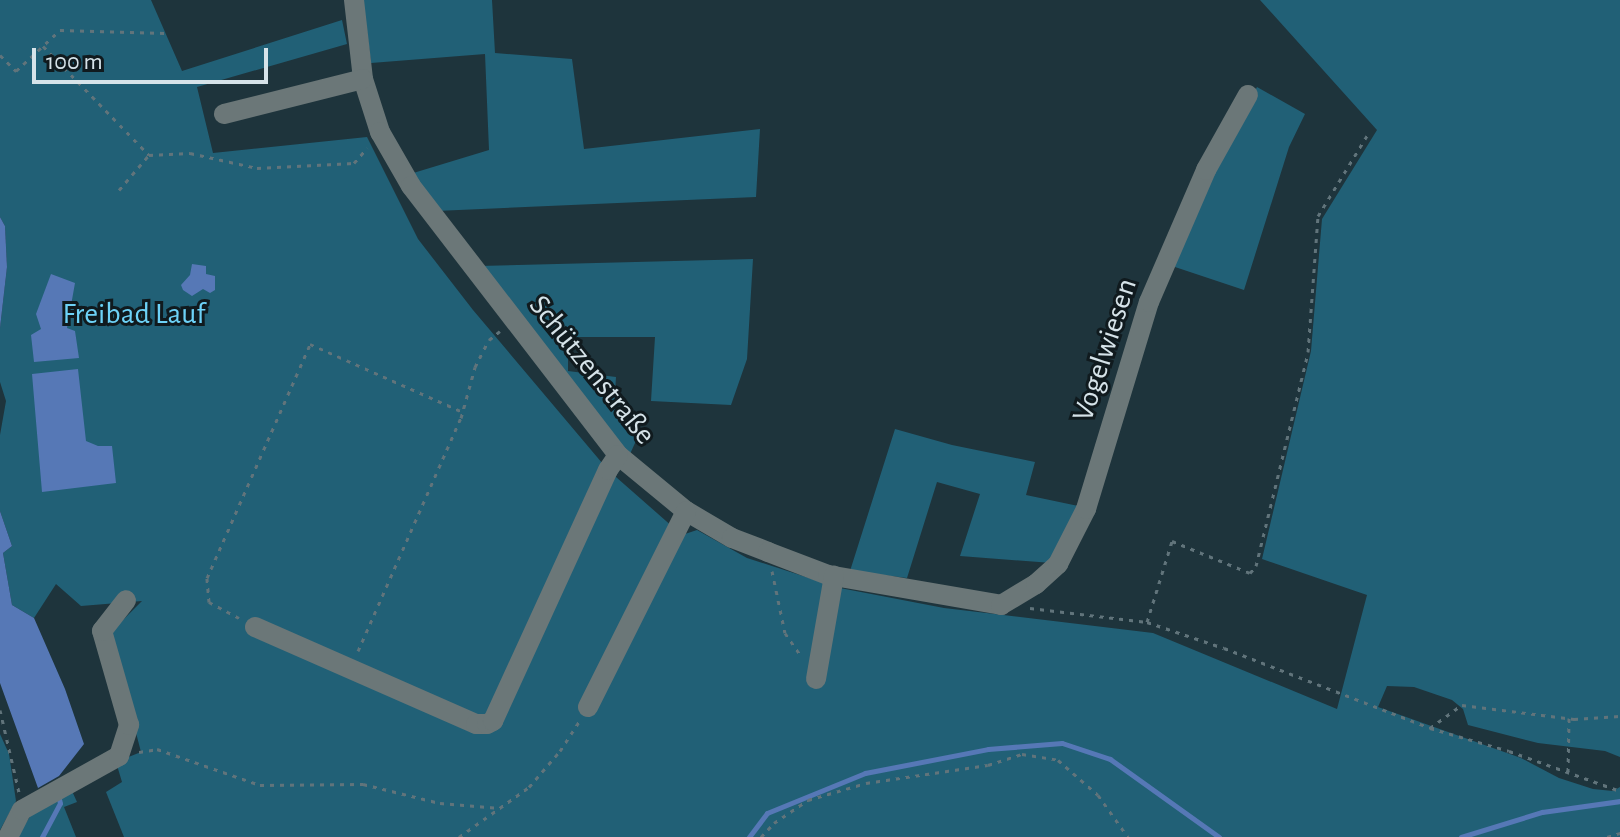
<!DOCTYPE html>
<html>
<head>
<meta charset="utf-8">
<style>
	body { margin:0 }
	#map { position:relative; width:1620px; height:837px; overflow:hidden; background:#1e343c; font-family:"Alegreya Sans",sans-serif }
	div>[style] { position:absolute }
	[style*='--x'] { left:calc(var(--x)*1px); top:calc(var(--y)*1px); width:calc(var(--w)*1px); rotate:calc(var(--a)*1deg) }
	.green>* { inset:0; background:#216076 }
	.water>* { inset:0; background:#5678b6 }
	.stream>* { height:5px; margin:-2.5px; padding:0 2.5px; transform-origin:2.5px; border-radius:2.5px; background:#5678b6 }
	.path>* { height:3px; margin-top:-1.5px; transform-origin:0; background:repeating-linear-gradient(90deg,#61747b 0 4px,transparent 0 10px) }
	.minor>* { height:20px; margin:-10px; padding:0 10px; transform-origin:10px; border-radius:10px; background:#6b7778 }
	span { translate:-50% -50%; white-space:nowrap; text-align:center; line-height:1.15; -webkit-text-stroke:6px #101a1e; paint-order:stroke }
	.park-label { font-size:30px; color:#6dd2f7 }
	.street-label { font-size:30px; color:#d6e3e9 }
	.scale { position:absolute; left:32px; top:48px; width:236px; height:36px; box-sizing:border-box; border:4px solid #d6e3e9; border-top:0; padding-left:10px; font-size:24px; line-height:28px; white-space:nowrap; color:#d6e3e9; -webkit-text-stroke:6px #101a1e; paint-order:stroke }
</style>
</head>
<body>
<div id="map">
	<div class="green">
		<i style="clip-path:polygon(0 0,151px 0,182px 71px,342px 20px,347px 44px,197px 87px,213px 153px,367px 137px,418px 239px,473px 310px,608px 470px,682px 535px,697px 530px,747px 558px,840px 588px,944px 608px,1153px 633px,1337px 709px,1367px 595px,1262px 559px,1311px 351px,1322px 219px,1377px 130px,1260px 0,1620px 0,1620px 757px,1605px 751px,1538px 743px,1468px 725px,1463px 709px,1452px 700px,1414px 687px,1387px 686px,1378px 707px,1521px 758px,1559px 778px,1593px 789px,1613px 791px,1620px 787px,1620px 837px,124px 837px,106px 792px,122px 782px,116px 762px,141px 752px,110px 633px,142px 601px,81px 606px,56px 584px,34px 618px,12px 605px,3px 553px,12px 546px,0 511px,0 435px,6px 401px,0 382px,0 328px,7px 267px,5px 226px,0 217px)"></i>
		<i style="clip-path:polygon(363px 0,492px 0,495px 53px,572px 59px,584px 149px,760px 129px,756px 197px,436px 211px,410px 174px,489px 150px,485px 54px,371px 63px)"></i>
		<i style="clip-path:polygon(1257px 87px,1305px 114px,1289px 147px,1244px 290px,1172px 266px,1210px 173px)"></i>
		<i style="clip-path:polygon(753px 259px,747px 359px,731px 405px,651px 401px,655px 337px,568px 337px,568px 371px,616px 377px,614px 408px,640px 432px,630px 454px,620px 447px,479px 266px)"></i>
		<i style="clip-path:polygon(895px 429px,952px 445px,1035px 462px,1026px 495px,1083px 507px,1052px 563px,960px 556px,980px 494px,937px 482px,907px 578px,850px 571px)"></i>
		<i style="clip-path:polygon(0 734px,9px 754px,16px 801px,0 830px)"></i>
		<i style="clip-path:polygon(72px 791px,77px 802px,64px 807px,76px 837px,17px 837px,34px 810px)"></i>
	</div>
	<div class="water">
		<i style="clip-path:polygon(0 217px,5px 226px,7px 267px,0 328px)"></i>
		<i style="clip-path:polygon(192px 264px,206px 266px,206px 274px,215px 276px,215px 290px,210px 293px,203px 289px,192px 296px,183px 290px,181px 285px,190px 275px)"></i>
		<i style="clip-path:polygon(51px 274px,75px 283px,67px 328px,75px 331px,79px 358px,34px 362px,31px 335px,41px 329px,36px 314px)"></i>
		<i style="clip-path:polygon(78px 369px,86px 441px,98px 446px,112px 446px,116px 483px,42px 492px,32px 374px)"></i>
		<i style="clip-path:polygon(0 511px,12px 546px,3px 553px,12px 605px,34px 618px,65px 689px,84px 744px,59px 776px,38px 788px,0 683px)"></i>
	</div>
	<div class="stream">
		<i style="--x:42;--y:837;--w:38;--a:-62"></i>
		<i style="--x:60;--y:803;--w:8;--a:-104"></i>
		<i style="--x:749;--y:837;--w:30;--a:-53"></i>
		<i style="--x:767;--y:813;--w:106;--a:-22.2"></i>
		<i style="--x:865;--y:773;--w:125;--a:-11"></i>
		<i style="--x:988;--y:749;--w:74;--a:-4.6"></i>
		<i style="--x:1062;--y:743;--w:51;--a:18.4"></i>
		<i style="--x:1110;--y:759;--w:134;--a:35.6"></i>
		<i style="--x:1461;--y:837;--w:85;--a:-17.2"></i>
		<i style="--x:1542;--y:812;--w:79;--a:-8"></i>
	</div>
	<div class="path">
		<i style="--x:43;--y:46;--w:152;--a:45.8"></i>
		<i style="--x:0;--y:55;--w:23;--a:45"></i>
		<i style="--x:16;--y:71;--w:60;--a:-43"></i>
		<i style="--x:60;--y:30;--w:105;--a:1.6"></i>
		<i style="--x:119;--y:190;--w:46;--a:-49.4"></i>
		<i style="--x:149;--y:155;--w:41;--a:-2.8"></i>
		<i style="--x:190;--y:153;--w:69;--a:12.6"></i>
		<i style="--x:257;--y:168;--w:97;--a:-3"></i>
		<i style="--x:354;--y:163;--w:20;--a:-49"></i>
		<i style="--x:772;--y:571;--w:63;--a:78.2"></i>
		<i style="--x:785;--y:633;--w:29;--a:55"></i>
		<i style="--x:1030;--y:608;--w:118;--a:6.8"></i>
		<i style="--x:1147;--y:622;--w:81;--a:18.7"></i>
		<i style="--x:1224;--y:648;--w:221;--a:21.2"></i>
		<i style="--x:1430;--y:728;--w:82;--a:16.2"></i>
		<i style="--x:1509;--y:751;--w:118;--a:19.8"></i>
		<i style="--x:239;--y:618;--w:34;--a:-152"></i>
		<i style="--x:209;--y:602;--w:24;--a:-95"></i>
		<i style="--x:207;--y:578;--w:256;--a:-66.2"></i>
		<i style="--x:310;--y:344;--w:167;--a:24"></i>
		<i style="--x:1147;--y:622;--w:85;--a:-72.8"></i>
		<i style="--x:1172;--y:541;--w:84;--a:22.3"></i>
		<i style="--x:1250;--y:573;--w:9;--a:-49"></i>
		<i style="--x:1256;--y:566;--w:220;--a:-76.3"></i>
		<i style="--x:1308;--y:352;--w:136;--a:-85.8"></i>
		<i style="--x:1318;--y:216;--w:96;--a:-58.6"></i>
		<i style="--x:358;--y:651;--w:255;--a:-66.2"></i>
		<i style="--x:461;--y:418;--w:53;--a:-74.6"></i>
		<i style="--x:475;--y:367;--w:30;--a:-63"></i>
		<i style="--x:489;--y:340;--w:14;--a:-39"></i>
		<i style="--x:0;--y:710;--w:84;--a:77"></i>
		<i style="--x:1430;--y:728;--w:39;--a:-36"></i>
		<i style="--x:1462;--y:705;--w:113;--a:7.1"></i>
		<i style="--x:1574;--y:719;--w:46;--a:-3.7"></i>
		<i style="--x:139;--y:752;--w:18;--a:-9"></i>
		<i style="--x:157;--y:749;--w:109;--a:19.3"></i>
		<i style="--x:260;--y:785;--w:103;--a:-0.6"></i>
		<i style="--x:363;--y:784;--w:79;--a:13.9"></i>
		<i style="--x:440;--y:803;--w:60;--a:4.8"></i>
		<i style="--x:1568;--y:772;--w:54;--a:-88.9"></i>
		<i style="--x:459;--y:837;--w:86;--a:-35.5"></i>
		<i style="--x:529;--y:787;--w:48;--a:-49.3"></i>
		<i style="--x:560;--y:751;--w:35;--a:-57"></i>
		<i style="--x:761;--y:837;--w:19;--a:-47"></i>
		<i style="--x:774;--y:823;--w:41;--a:-34.1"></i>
		<i style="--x:808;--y:800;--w:60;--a:-16.3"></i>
		<i style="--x:866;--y:783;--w:123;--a:-8.4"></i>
		<i style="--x:988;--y:765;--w:36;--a:-18"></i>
		<i style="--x:1022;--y:754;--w:36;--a:9"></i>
		<i style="--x:1058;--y:760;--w:53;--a:41.2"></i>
		<i style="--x:1098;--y:795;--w:52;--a:54.5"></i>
		<i style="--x:1607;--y:837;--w:14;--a:-17"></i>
	</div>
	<div class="minor">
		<i style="--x:354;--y:0;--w:80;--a:83.5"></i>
		<i style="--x:363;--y:79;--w:56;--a:72.2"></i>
		<i style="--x:380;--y:132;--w:62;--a:60.1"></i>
		<i style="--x:411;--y:186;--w:339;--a:52.4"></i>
		<i style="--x:618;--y:455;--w:88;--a:39.5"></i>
		<i style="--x:686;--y:511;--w:53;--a:30.4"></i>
		<i style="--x:732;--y:538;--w:39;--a:21"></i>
		<i style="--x:768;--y:552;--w:64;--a:21"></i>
		<i style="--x:828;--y:575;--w:176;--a:9.8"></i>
		<i style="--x:1001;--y:605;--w:41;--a:-31"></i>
		<i style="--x:1036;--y:584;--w:30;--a:-42"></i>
		<i style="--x:1058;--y:564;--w:62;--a:-63"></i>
		<i style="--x:1086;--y:509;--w:216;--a:-73.1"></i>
		<i style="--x:1149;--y:302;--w:144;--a:-66.6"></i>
		<i style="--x:1206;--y:170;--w:86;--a:-60.8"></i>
		<i style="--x:224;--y:114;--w:143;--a:-14.1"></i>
		<i style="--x:255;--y:627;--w:241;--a:23.7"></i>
		<i style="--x:476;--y:724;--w:11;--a:0"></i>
		<i style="--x:487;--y:724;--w:7;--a:-27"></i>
		<i style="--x:493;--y:721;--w:276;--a:-65.4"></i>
		<i style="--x:608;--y:470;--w:18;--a:-56"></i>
		<i style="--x:816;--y:679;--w:105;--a:-80.1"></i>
		<i style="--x:588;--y:707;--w:219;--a:-63.4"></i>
		<i style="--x:8;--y:837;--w:30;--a:-63"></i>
		<i style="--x:22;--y:810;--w:111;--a:-29.1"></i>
		<i style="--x:119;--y:756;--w:33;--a:-72"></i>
		<i style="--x:129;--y:725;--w:98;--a:-106"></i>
		<i style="--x:102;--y:631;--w:39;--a:-52"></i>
	</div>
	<div class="park-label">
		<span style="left:134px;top:314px">Freibad Lauf</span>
	</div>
	<div class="street-label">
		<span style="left:1105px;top:350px;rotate:-72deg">Vogelwiesen</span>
		<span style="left:592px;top:370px;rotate:51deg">Schützenstraße</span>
	</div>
	<div class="scale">100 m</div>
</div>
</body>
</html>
